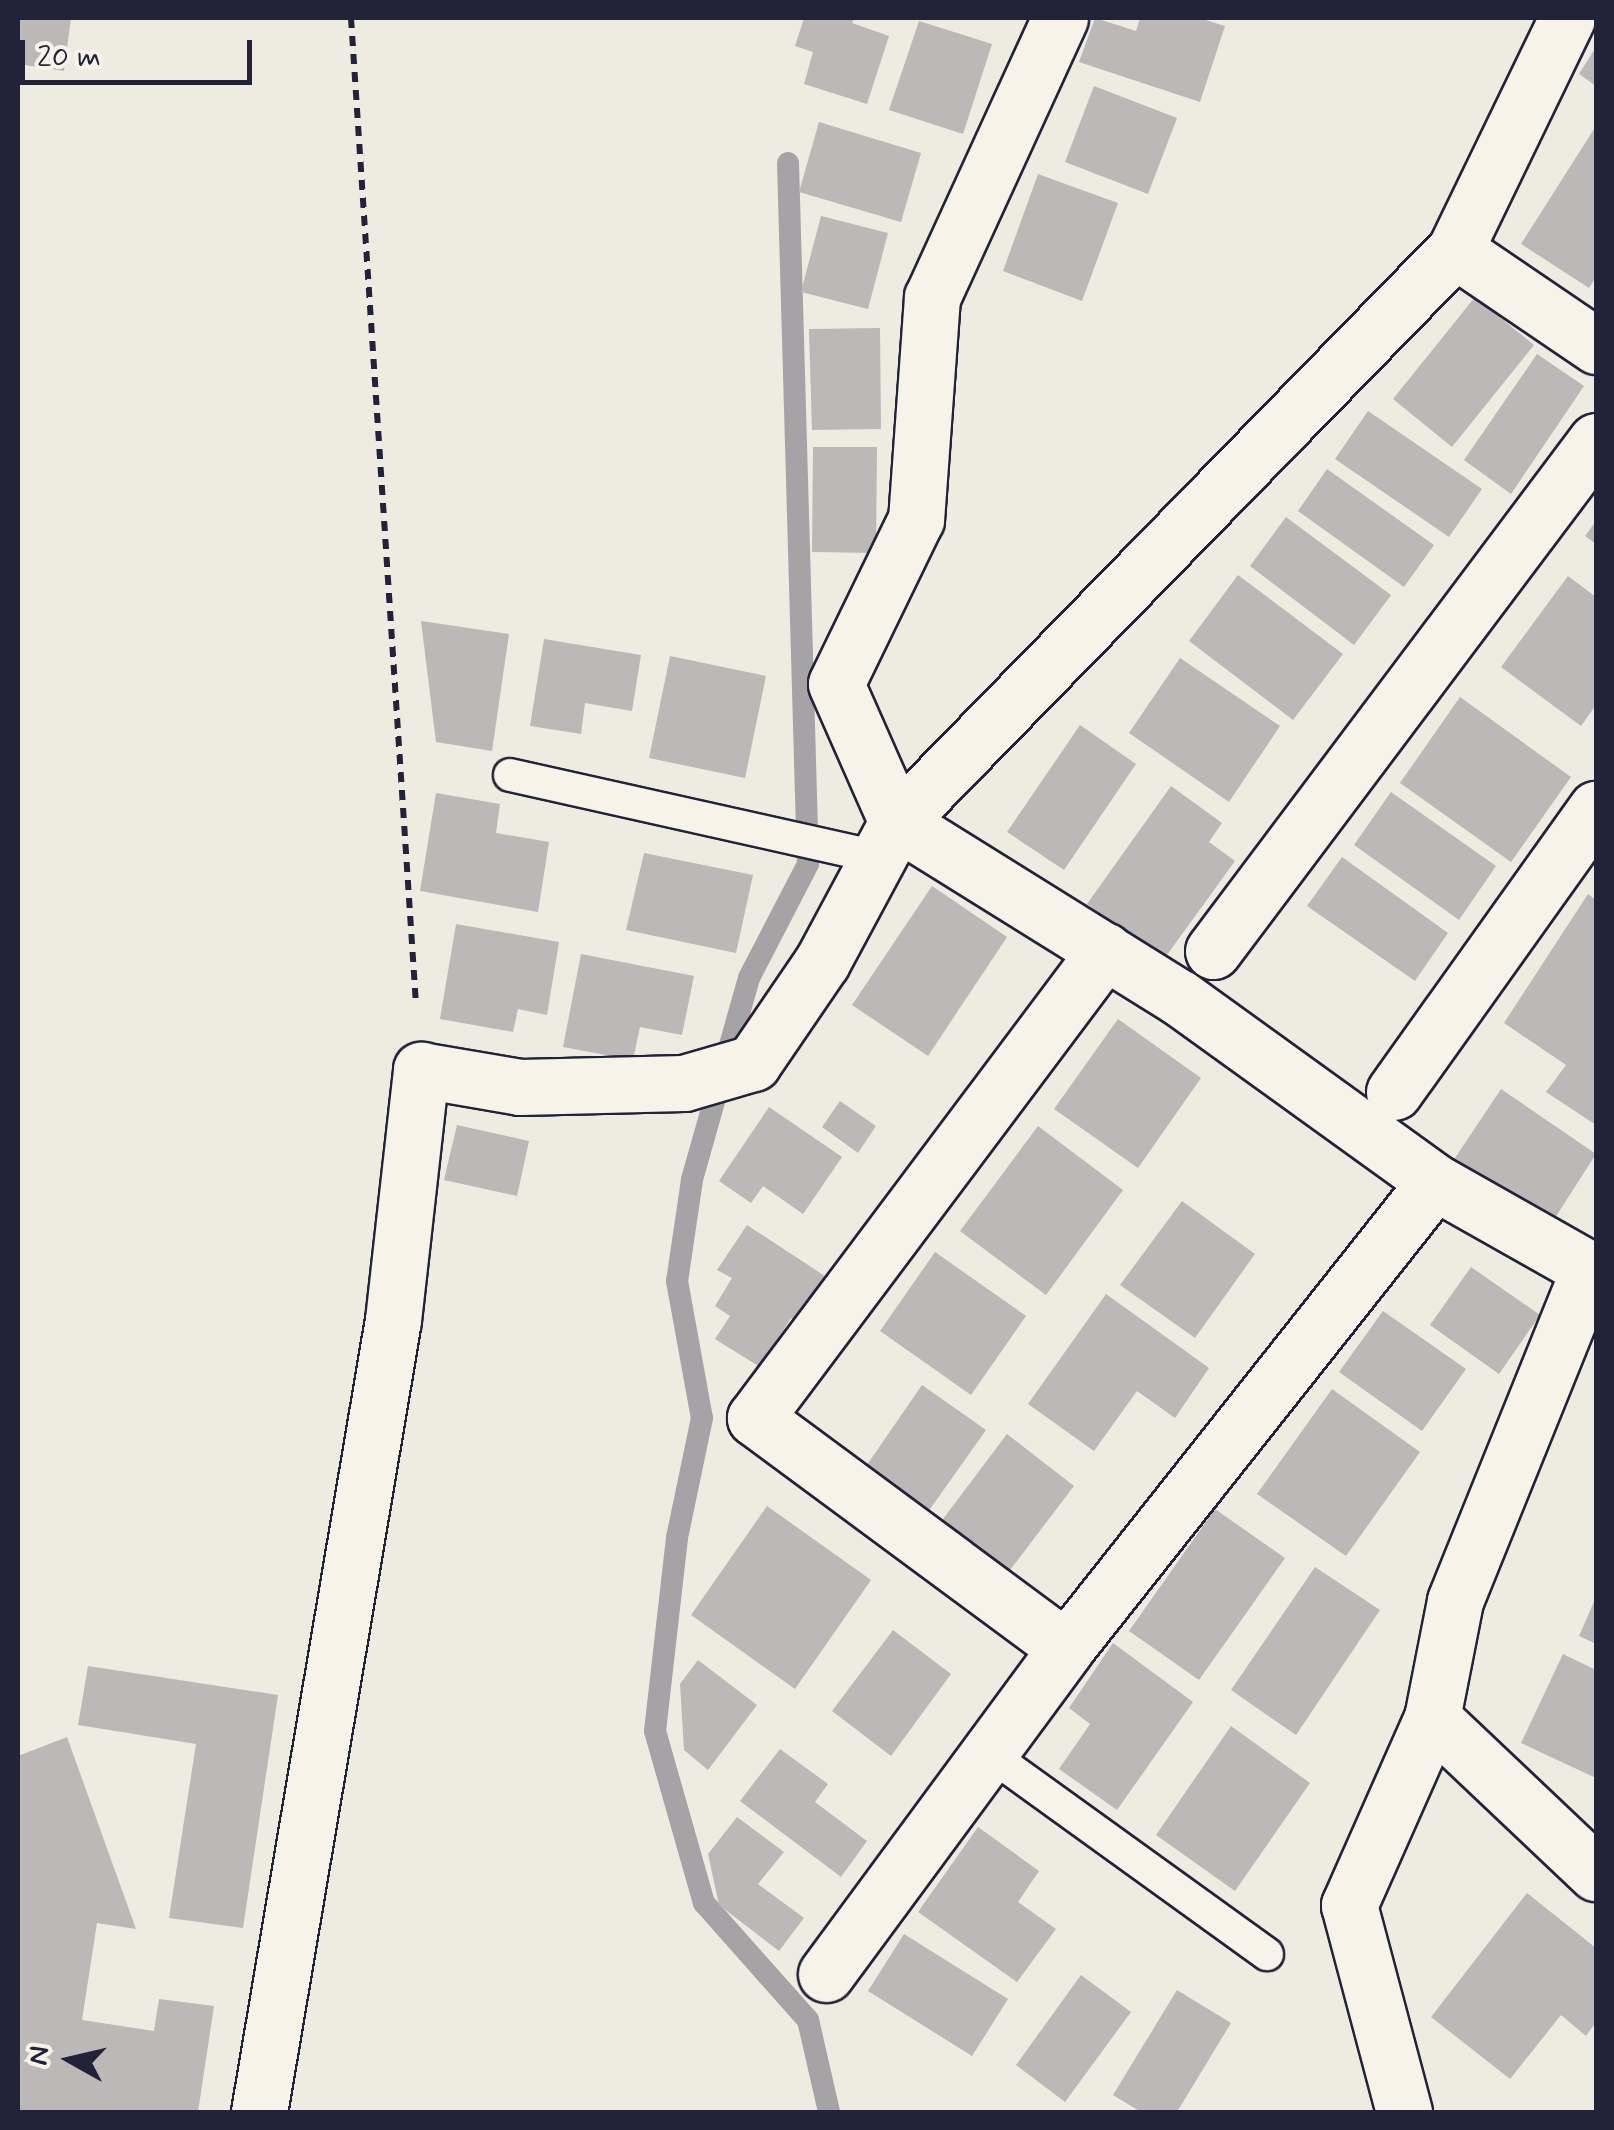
<!DOCTYPE html>
<html>
<head>
<meta charset="utf-8">
<style>
	body { margin:0 }
	#map { position:relative; width:1614px; height:2130px; overflow:hidden; background:#eeebe1; font-family:Mynerve,sans-serif }
	div>[style] { position:absolute }
	[style*='--x'] { left:calc(var(--x)*1px); top:calc(var(--y)*1px); width:calc(var(--w)*1px); rotate:calc(var(--a)*1deg) }
	.stream>* { height:22px; margin:-11px; padding:0 11px; transform-origin:11px; border-radius:11px; background:#a6a3a6 }
	.building>* { inset:0; background:#bbb8b7 }
	.path>* { height:6px; margin-top:-3px; transform-origin:0; background:repeating-linear-gradient(90deg,#22223b 0 10px,transparent 0 18px) }
	.roads { filter:drop-shadow(2px 0 #22223b) drop-shadow(-2px 0 #22223b) drop-shadow(0 2px #22223b) drop-shadow(0 -2px #22223b) }
	.lane>* { height:32px; margin:-16px; padding:0 16px; transform-origin:16px; border-radius:16px; background:#f7f3e8 }
	.street>* { height:55px; margin:-27.5px; padding:0 27.5px; transform-origin:27.5px; border-radius:27.5px; background:#f7f3e8 }
	span { translate:-50% -50%; white-space:nowrap; text-align:center; line-height:1.15; -webkit-text-stroke:8px #f7f3e8; paint-order:stroke }
	.frame { position:absolute; inset:0; border:20px solid #22223b; pointer-events:none }
	.north { position:absolute; left:20px; top:2010px; width:100px; height:100px; -webkit-text-stroke:8px #f7f3e8; paint-order:stroke; rotate:278deg; font-size:28px; font-weight:700; line-height:40px; text-align:center; color:#22223b }
	.north::after { content:''; display:block; margin:auto; width:35px; height:45px; background:#22223b; clip-path:polygon(50% 0,100% 100%,50% 72%,0 100%) }
	.scale { position:absolute; left:20px; top:40px; width:232px; height:45px; box-sizing:border-box; border:5px solid #22223b; border-top:0; padding-left:12px; font-size:30px; line-height:35px; white-space:nowrap; color:#22223b; -webkit-text-stroke:8px #f7f3e8; paint-order:stroke }
</style>
</head>
<body>
<div id="map">
	<div class="stream">
		<i style="--x:788;--y:163;--w:701;--a:88.37"></i>
		<i style="--x:808;--y:864;--w:128;--a:117.4"></i>
		<i style="--x:749;--y:978;--w:210;--a:105.8"></i>
		<i style="--x:692;--y:1180;--w:102;--a:98.4"></i>
		<i style="--x:677;--y:1281;--w:139;--a:79.7"></i>
		<i style="--x:702;--y:1418;--w:123;--a:101.8"></i>
		<i style="--x:677;--y:1538;--w:194;--a:96.5"></i>
		<i style="--x:655;--y:1731;--w:179;--a:74.1"></i>
		<i style="--x:704;--y:1903;--w:157;--a:48.4"></i>
		<i style="--x:808;--y:2020;--w:94;--a:77.1"></i>
	</div>
	<div class="building">
		<i style="clip-path:polygon(18px 18px,71px 18px,64px 71px,18px 64px)"></i>
		<i style="clip-path:polygon(804px 18px,854px 18px,852px 23px,889px 36px,867px 104px,804px 84px,813px 52px,795px 46px)"></i>
		<i style="clip-path:polygon(1095px 18px,1136px 31px,1140px 18px,1199px 18px,1225px 26px,1200px 102px,1079px 62px)"></i>
		<i style="clip-path:polygon(919px 21px,992px 44px,963px 134px,889px 110px)"></i>
		<i style="clip-path:polygon(1596px 47px,1596px 86px,1579px 74px)"></i>
		<i style="clip-path:polygon(1094px 86px,1177px 118px,1148px 194px,1065px 162px)"></i>
		<i style="clip-path:polygon(819px 122px,921px 153px,901px 222px,799px 192px)"></i>
		<i style="clip-path:polygon(1596px 126px,1596px 277px,1589px 288px,1521px 244px)"></i>
		<i style="clip-path:polygon(1038px 174px,1118px 203px,1082px 301px,1003px 271px)"></i>
		<i style="clip-path:polygon(821px 216px,888px 233px,868px 309px,801px 292px)"></i>
		<i style="clip-path:polygon(1475px 297px,1534px 345px,1452px 447px,1393px 399px)"></i>
		<i style="clip-path:polygon(880px 328px,881px 429px,812px 430px,809px 329px)"></i>
		<i style="clip-path:polygon(1537px 354px,1584px 386px,1511px 494px,1464px 460px)"></i>
		<i style="clip-path:polygon(1368px 411px,1482px 489px,1449px 537px,1335px 459px)"></i>
		<i style="clip-path:polygon(813px 447px,877px 447px,876px 553px,812px 552px)"></i>
		<i style="clip-path:polygon(1327px 469px,1434px 545px,1404px 587px,1298px 511px)"></i>
		<i style="clip-path:polygon(1286px 517px,1391px 595px,1354px 645px,1250px 566px)"></i>
		<i style="clip-path:polygon(1596px 521px,1596px 544px,1585px 536px)"></i>
		<i style="clip-path:polygon(1238px 575px,1343px 654px,1293px 720px,1189px 641px)"></i>
		<i style="clip-path:polygon(1568px 576px,1596px 597px,1596px 705px,1581px 726px,1501px 667px)"></i>
		<i style="clip-path:polygon(421px 621px,509px 634px,492px 751px,436px 742px)"></i>
		<i style="clip-path:polygon(544px 639px,641px 655px,632px 711px,585px 703px,581px 734px,530px 726px)"></i>
		<i style="clip-path:polygon(670px 656px,766px 676px,745px 778px,649px 758px)"></i>
		<i style="clip-path:polygon(1180px 658px,1280px 726px,1229px 802px,1129px 733px)"></i>
		<i style="clip-path:polygon(1460px 697px,1571px 777px,1511px 862px,1400px 783px)"></i>
		<i style="clip-path:polygon(1080px 725px,1136px 764px,1064px 870px,1007px 832px)"></i>
		<i style="clip-path:polygon(1171px 786px,1222px 823px,1209px 842px,1235px 861px,1164px 959px,1087px 904px)"></i>
		<i style="clip-path:polygon(1391px 792px,1496px 866px,1459px 920px,1354px 845px)"></i>
		<i style="clip-path:polygon(436px 793px,500px 804px,496px 833px,549px 842px,538px 912px,420px 891px)"></i>
		<i style="clip-path:polygon(644px 853px,753px 875px,736px 953px,626px 930px)"></i>
		<i style="clip-path:polygon(1342px 857px,1448px 933px,1415px 981px,1307px 906px)"></i>
		<i style="clip-path:polygon(932px 886px,1007px 937px,928px 1056px,852px 1005px)"></i>
		<i style="clip-path:polygon(1588px 894px,1596px 900px,1596px 1125px,1546px 1092px,1566px 1065px,1504px 1023px)"></i>
		<i style="clip-path:polygon(456px 924px,559px 942px,547px 1015px,518px 1009px,513px 1032px,440px 1019px)"></i>
		<i style="clip-path:polygon(581px 954px,694px 976px,682px 1035px,640px 1027px,633px 1060px,563px 1047px)"></i>
		<i style="clip-path:polygon(1118px 1019px,1201px 1078px,1138px 1168px,1054px 1109px)"></i>
		<i style="clip-path:polygon(1501px 1089px,1596px 1154px,1546px 1232px,1449px 1167px)"></i>
		<i style="clip-path:polygon(840px 1101px,876px 1126px,858px 1153px,822px 1127px)"></i>
		<i style="clip-path:polygon(769px 1107px,842px 1157px,803px 1214px,763px 1186px,751px 1203px,719px 1181px)"></i>
		<i style="clip-path:polygon(457px 1125px,529px 1141px,517px 1196px,444px 1180px)"></i>
		<i style="clip-path:polygon(1038px 1126px,1123px 1190px,1046px 1295px,960px 1231px)"></i>
		<i style="clip-path:polygon(1182px 1201px,1255px 1254px,1195px 1338px,1120px 1285px)"></i>
		<i style="clip-path:polygon(747px 1225px,837px 1284px,808px 1329px,791px 1318px,760px 1367px,715px 1339px,730px 1316px,715px 1306px,732px 1278px,717px 1270px)"></i>
		<i style="clip-path:polygon(935px 1252px,1026px 1316px,971px 1395px,880px 1331px)"></i>
		<i style="clip-path:polygon(1471px 1267px,1540px 1315px,1499px 1374px,1430px 1325px)"></i>
		<i style="clip-path:polygon(1106px 1294px,1209px 1368px,1175px 1418px,1137px 1391px,1094px 1451px,1028px 1404px)"></i>
		<i style="clip-path:polygon(1383px 1311px,1466px 1369px,1422px 1431px,1339px 1372px)"></i>
		<i style="clip-path:polygon(922px 1385px,986px 1430px,923px 1519px,860px 1475px)"></i>
		<i style="clip-path:polygon(1332px 1389px,1420px 1452px,1346px 1556px,1257px 1494px)"></i>
		<i style="clip-path:polygon(1007px 1434px,1074px 1486px,1007px 1574px,940px 1523px)"></i>
		<i style="clip-path:polygon(767px 1506px,871px 1580px,795px 1689px,691px 1615px)"></i>
		<i style="clip-path:polygon(1215px 1509px,1285px 1558px,1199px 1680px,1129px 1631px)"></i>
		<i style="clip-path:polygon(1315px 1567px,1380px 1610px,1296px 1735px,1231px 1690px)"></i>
		<i style="clip-path:polygon(1596px 1597px,1596px 1644px,1579px 1636px)"></i>
		<i style="clip-path:polygon(893px 1630px,951px 1674px,891px 1756px,832px 1711px)"></i>
		<i style="clip-path:polygon(1113px 1643px,1193px 1702px,1117px 1810px,1059px 1769px,1090px 1724px,1069px 1708px)"></i>
		<i style="clip-path:polygon(1563px 1654px,1596px 1670px,1596px 1778px,1521px 1743px)"></i>
		<i style="clip-path:polygon(698px 1660px,757px 1705px,708px 1770px,684px 1750px,680px 1684px)"></i>
		<i style="clip-path:polygon(88px 1666px,278px 1695px,243px 1928px,169px 1918px,196px 1744px,78px 1725px)"></i>
		<i style="clip-path:polygon(1231px 1726px,1310px 1783px,1235px 1891px,1156px 1835px)"></i>
		<i style="clip-path:polygon(67px 1737px,136px 1929px,97px 1923px,82px 2020px,154px 2031px,159px 1999px,214px 2006px,198px 2112px,18px 2112px,18px 1756px)"></i>
		<i style="clip-path:polygon(780px 1749px,828px 1784px,815px 1802px,867px 1841px,841px 1877px,740px 1801px)"></i>
		<i style="clip-path:polygon(737px 1817px,784px 1852px,758px 1884px,804px 1918px,779px 1951px,719px 1905px,708px 1854px)"></i>
		<i style="clip-path:polygon(978px 1827px,1039px 1871px,1018px 1902px,1056px 1929px,1017px 1982px,918px 1912px)"></i>
		<i style="clip-path:polygon(1527px 1893px,1596px 1948px,1596px 2022px,1586px 2036px,1561px 2015px,1510px 2079px,1431px 2017px)"></i>
		<i style="clip-path:polygon(904px 1934px,1008px 1999px,972px 2056px,868px 1991px)"></i>
		<i style="clip-path:polygon(1081px 1975px,1131px 2012px,1065px 2102px,1016px 2065px)"></i>
		<i style="clip-path:polygon(1177px 1990px,1231px 2023px,1177px 2112px,1141px 2112px,1113px 2095px)"></i>
	</div>
	<div class="path">
		<i style="--x:351;--y:18;--w:988;--a:86.23"></i>
	</div>
	<div class="roads">
		<div class="lane">
			<i style="--x:510;--y:775;--w:377;--a:12.6"></i>
			<i style="--x:988;--y:1753;--w:344;--a:35.8"></i>
		</div>
		<div class="street">
			<i style="--x:1060;--y:18;--w:307;--a:114.6"></i>
			<i style="--x:932;--y:297;--w:223;--a:94.1"></i>
			<i style="--x:916;--y:519;--w:183;--a:115.9"></i>
			<i style="--x:836;--y:684;--w:151;--a:66.2"></i>
			<i style="--x:897;--y:822;--w:333;--a:31.9"></i>
			<i style="--x:1180;--y:998;--w:314;--a:35.8"></i>
			<i style="--x:1435;--y:1182;--w:177;--a:29.5"></i>
			<i style="--x:1589;--y:1269;--w:358;--a:112"></i>
			<i style="--x:1455;--y:1601;--w:119;--a:101.1"></i>
			<i style="--x:1432;--y:1718;--w:205;--a:113.9"></i>
			<i style="--x:1349;--y:1905;--w:214;--a:75.1"></i>
			<i style="--x:1455;--y:250;--w:171;--a:34.2"></i>
			<i style="--x:1213;--y:951;--w:638;--a:-53.09"></i>
			<i style="--x:1394;--y:1092;--w:348;--a:-54.5"></i>
			<i style="--x:1066;--y:1648;--w:387;--a:-143.5"></i>
			<i style="--x:755;--y:1418;--w:584;--a:-53.15"></i>
			<i style="--x:1432;--y:1718;--w:226;--a:43.4"></i>
			<i style="--x:826;--y:1974;--w:405;--a:-53.6"></i>
			<i style="--x:1066;--y:1648;--w:594;--a:-51.63"></i>
			<i style="--x:259;--y:2112;--w:803;--a:-80.4"></i>
			<i style="--x:393;--y:1320;--w:252;--a:-83.6"></i>
			<i style="--x:421;--y:1070;--w:100;--a:9.7"></i>
			<i style="--x:520;--y:1087;--w:164;--a:-1.4"></i>
			<i style="--x:684;--y:1083;--w:72;--a:-16.2"></i>
			<i style="--x:753;--y:1063;--w:122;--a:-55.7"></i>
			<i style="--x:822;--y:962;--w:159;--a:-61.8"></i>
			<i style="--x:897;--y:822;--w:799;--a:-45.71"></i>
			<i style="--x:1455;--y:250;--w:258;--a:-64.2"></i>
		</div>
	</div>
	<div class="frame"></div>
	<div class="north">N</div>
	<div class="scale">20 m</div>
</div>
</body>
</html>
